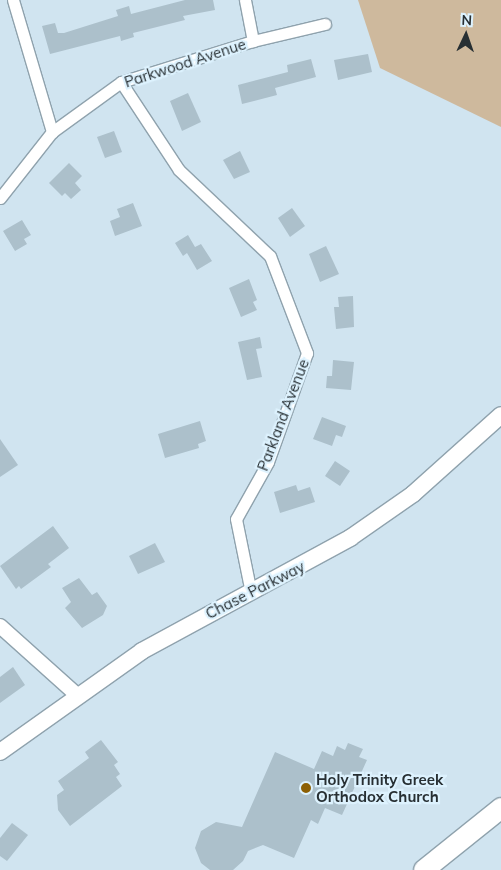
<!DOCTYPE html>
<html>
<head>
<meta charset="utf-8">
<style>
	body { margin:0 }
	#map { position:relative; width:501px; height:870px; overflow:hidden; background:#d0e4f0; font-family:Mulish,sans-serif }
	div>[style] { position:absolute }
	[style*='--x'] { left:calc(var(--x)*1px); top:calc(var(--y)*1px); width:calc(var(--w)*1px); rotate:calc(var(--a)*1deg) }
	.green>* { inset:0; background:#ceb99d }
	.building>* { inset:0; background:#acc0cb }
	.roads { filter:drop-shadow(1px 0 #8fa2ad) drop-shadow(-1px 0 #8fa2ad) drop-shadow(0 1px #8fa2ad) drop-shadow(0 -1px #8fa2ad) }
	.minor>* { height:11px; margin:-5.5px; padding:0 5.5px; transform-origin:5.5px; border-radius:5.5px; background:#fff }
	.tertiary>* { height:14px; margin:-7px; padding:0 7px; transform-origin:7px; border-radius:7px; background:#fff }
	.secondary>* { height:16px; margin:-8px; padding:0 8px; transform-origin:8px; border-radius:8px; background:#fff }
	.motorway>* { height:20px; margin:-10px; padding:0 10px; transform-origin:10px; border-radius:10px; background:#fff }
	.dots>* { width:14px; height:14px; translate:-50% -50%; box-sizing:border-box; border:2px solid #ddf2fe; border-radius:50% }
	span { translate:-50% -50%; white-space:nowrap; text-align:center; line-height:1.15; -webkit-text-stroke:4.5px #ddf2fe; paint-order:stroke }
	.street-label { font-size:15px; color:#272f33 }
	.poi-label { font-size:15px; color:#272f33; font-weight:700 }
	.left { translate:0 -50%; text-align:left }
	.north { position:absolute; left:441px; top:10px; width:50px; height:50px; -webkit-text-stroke:4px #ddf2fe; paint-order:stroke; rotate:3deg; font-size:14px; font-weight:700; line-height:20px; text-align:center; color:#272f33 }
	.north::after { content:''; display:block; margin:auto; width:18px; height:22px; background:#272f33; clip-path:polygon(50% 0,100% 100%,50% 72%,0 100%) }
</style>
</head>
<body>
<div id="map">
	<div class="green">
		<i style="clip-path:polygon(358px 0,501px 0,501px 127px,380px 68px)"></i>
	</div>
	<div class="building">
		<i style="clip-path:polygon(185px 0,213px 0,215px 10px,183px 16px,185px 20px,133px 33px,134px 37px,121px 41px,120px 36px,50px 54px,42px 26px,55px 23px,58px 33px,64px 33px,118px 16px,116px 10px,129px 6px,131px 14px)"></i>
		<i style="clip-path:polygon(368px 54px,372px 72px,338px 80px,334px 60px)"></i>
		<i style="clip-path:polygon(311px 59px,316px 77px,275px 88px,277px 95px,242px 104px,238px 85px,288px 72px,287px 65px)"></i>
		<i style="clip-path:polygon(188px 93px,201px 122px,182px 131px,170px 101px)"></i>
		<i style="clip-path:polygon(114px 131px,122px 152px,105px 158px,97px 137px)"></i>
		<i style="clip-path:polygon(240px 151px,250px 172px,234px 179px,223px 160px)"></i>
		<i style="clip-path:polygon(69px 163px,82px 176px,75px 183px,81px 190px,71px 199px,65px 193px,62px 196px,49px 183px)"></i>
		<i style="clip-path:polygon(133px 203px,142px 226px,115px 236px,110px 221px,120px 217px,117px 209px)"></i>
		<i style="clip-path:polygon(292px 208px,305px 226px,290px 237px,278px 218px)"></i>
		<i style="clip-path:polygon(22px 220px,31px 235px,24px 239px,27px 244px,15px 251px,3px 231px)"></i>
		<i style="clip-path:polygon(188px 235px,195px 247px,201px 244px,212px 261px,197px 270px,187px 253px,183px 256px,175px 243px)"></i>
		<i style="clip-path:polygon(326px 246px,339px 274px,320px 282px,309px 254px)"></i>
		<i style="clip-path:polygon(249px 279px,257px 300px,253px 302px,257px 310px,241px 317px,229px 288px)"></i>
		<i style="clip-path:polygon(353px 296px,354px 327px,336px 329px,334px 307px,339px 307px,338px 297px)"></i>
		<i style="clip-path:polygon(260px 337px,262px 348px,256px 349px,262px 377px,247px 380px,238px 342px)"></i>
		<i style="clip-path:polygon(333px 360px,354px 362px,351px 390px,326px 388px,327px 376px,332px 376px)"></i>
		<i style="clip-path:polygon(322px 417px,346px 426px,342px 437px,336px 435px,332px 446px,313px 439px)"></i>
		<i style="clip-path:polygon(200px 421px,206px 441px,198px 444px,199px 448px,165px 458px,158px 434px)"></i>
		<i style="clip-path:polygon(0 439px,18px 465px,0 477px)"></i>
		<i style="clip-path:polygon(335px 461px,350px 471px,340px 486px,325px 476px)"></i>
		<i style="clip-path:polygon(296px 485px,298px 491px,310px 487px,315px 502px,280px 513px,274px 492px)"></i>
		<i style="clip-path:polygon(53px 526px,69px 548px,48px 564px,51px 567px,21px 589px,19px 586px,16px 589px,0 566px)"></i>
		<i style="clip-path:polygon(155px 543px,165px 562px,138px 574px,129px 556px)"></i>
		<i style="clip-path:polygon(79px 578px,92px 595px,97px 592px,107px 606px,103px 615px,82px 628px,65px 608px,71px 602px,62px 588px)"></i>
		<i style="clip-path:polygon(13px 667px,25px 685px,0 703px,0 677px)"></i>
		<i style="clip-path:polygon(101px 740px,118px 762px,114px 765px,120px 774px,116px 777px,122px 786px,70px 826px,58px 810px,57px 795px,64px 790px,58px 781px,89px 758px,85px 752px)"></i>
		<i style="clip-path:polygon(348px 743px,363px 749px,359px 757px,367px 760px,342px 815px,325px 808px,318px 824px,311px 820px,294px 858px,263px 845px,248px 851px,243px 861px,233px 870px,210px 870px,201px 863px,195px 848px,201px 831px,216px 822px,242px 827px,275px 752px,314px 769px,322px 751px,333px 756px,337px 746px,345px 750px)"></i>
		<i style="clip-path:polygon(12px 823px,28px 835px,7px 861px,0 856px,0 838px)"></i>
	</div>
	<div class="roads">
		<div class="minor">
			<i style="--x:13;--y:0;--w:138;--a:73.5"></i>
			<i style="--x:245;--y:0;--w:42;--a:79"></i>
			<i style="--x:121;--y:82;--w:105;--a:56.6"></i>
			<i style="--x:179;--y:170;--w:125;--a:43.4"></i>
			<i style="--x:270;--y:256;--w:104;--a:69.1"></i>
			<i style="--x:307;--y:353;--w:116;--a:109.7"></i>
			<i style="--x:268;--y:462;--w:65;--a:119.3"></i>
			<i style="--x:236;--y:519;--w:76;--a:78.5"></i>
			<i style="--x:0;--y:198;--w:84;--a:-51.8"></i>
			<i style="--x:52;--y:132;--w:85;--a:-35.9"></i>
			<i style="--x:121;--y:82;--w:138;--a:-17.3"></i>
			<i style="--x:253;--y:41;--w:74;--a:-13.3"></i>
		</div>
		<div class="tertiary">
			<i style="--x:0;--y:626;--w:103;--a:41.9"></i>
		</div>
		<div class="secondary">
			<i style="--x:0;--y:752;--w:174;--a:-35.4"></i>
			<i style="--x:142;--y:651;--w:237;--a:-28.5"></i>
			<i style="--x:350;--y:538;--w:77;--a:-34.9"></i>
			<i style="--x:413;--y:494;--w:118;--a:-41.9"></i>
		</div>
		<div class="motorway">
			<i style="--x:424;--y:870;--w:99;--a:-38.8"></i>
		</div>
	</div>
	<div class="dots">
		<i style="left:306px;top:788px;background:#8c5f04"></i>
	</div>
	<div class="street-label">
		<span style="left:185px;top:63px;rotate:-18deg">Parkwood Avenue</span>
		<span style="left:283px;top:415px;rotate:-69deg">Parkland Avenue</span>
		<span style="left:255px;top:590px;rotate:-27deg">Chase Parkway</span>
	</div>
	<div class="poi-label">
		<span class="left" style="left:316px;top:788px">Holy Trinity Greek<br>Orthodox Church</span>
	</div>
	<div class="north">N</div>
</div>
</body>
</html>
